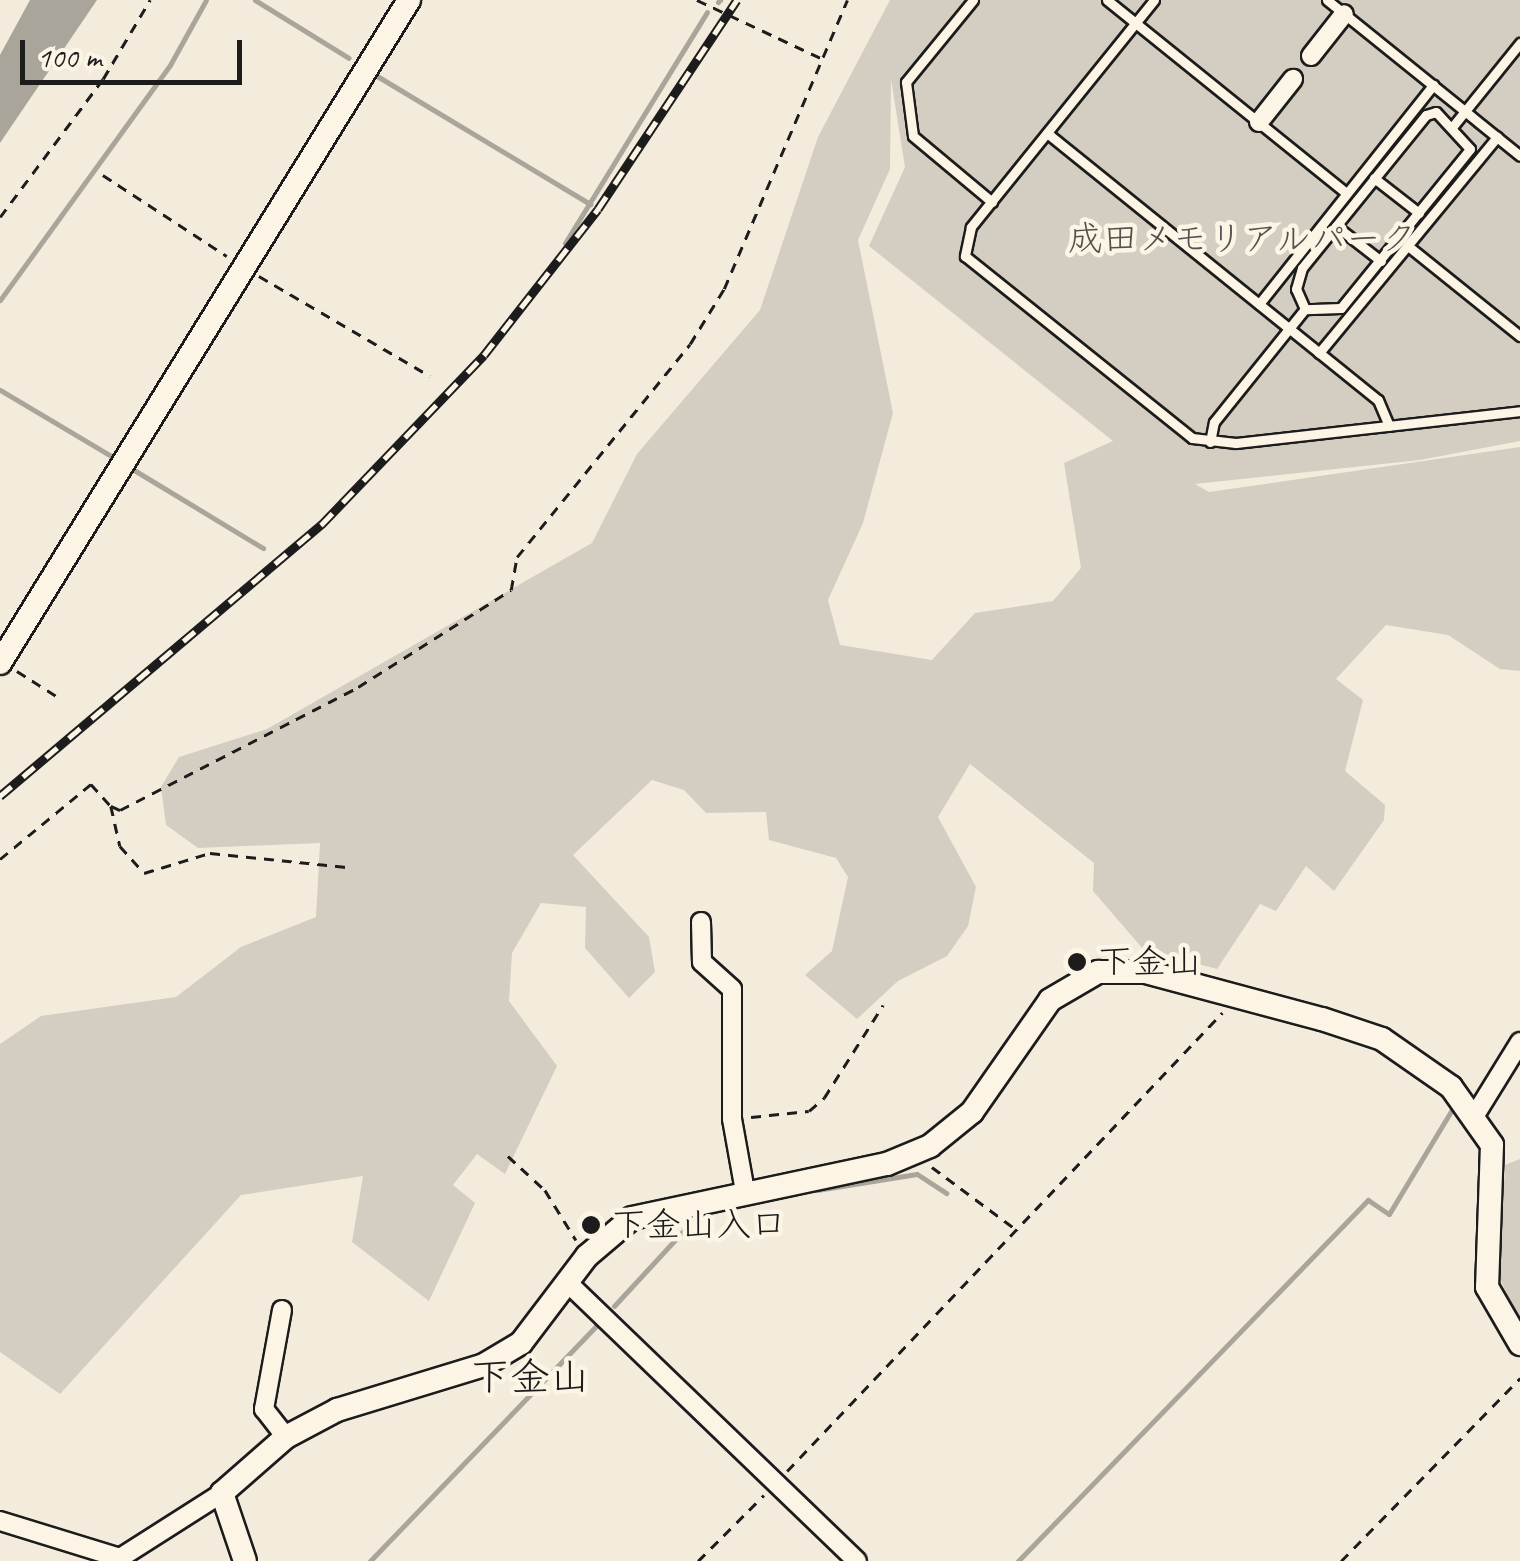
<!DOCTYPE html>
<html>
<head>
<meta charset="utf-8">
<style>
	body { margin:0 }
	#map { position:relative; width:1520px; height:1561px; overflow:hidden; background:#f3ecdd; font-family:Caveat,"Klee One",sans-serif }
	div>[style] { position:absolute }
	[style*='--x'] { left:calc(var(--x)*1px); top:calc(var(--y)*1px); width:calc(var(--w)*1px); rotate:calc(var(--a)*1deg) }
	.green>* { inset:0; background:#d3cec1 }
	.water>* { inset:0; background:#aaa59b }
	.stream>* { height:5px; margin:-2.5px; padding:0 2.5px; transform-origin:2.5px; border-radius:2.5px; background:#aaa59b }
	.path>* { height:2.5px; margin-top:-1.25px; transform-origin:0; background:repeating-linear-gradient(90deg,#1c1c1c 0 10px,transparent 0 18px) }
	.roads { filter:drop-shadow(2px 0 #1c1c1c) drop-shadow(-2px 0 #1c1c1c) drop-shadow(0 2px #1c1c1c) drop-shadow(0 -2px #1c1c1c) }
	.lane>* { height:9px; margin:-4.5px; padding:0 4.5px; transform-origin:4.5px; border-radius:4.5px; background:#fcf5e5 }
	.street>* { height:18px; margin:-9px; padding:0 9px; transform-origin:9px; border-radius:9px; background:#fcf5e5 }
	.secondary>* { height:22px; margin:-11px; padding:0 11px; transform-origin:11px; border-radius:11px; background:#fcf5e5 }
	.rail>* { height:9px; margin-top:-4.5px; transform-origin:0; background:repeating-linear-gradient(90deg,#fcf5e5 0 15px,#1c1c1c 0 30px); box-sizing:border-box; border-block:2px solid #1c1c1c }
	.dots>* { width:28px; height:28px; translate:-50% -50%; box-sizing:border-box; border:5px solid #fcf5e5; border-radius:50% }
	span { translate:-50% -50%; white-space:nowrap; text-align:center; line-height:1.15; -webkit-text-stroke:9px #fcf5e5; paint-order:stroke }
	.park-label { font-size:35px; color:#53514e }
	.poi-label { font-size:35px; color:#1c1c1c }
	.left { translate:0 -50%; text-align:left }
	.quarter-label { font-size:40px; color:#1c1c1c }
	.scale { position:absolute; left:20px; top:40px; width:222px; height:45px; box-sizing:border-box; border:5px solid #1c1c1c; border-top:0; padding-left:12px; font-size:30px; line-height:35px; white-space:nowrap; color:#1c1c1c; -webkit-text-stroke:8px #fcf5e5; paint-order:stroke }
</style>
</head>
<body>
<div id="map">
	<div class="green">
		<i style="clip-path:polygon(evenodd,890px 0,1520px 0,1520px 441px,1420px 460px,1195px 484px,1209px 492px,1520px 447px,1520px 671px,1500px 669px,1448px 635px,1386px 625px,1336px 679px,1363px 700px,1345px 771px,1385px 805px,1384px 820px,1334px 891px,1306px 866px,1276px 911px,1260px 904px,1217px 969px,1143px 949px,1093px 891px,1094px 863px,970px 764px,938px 817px,976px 887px,968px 926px,947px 956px,898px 981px,857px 1019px,805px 975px,832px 951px,848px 877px,836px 858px,769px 840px,766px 812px,706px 813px,684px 790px,652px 780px,573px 855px,649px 937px,655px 972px,629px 998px,585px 948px,586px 907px,541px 903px,512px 953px,509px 1001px,557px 1066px,505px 1174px,477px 1154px,453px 1185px,475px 1203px,429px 1301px,352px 1242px,363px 1176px,241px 1195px,60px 1394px,0 1352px,0 1044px,41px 1016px,176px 997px,241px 947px,316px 917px,320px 843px,198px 848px,166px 825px,161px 787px,179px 757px,267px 729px,592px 543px,637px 454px,760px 310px,818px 137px,890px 0,891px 79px,905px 167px,869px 246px,1113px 441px,1064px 463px,1081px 568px,1053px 601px,975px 613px,932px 660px,840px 645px,828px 600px,863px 523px,893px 413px,858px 240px,890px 169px,891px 79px)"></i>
		<i style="clip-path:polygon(1520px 1159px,1520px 1325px,1499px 1276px,1505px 1165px)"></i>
	</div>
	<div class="water">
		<i style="clip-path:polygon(30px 0,97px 0,0 143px,0 55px)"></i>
	</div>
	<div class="stream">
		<i style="--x:255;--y:0;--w:110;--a:31.7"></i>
		<i style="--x:718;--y:2;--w:3;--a:-45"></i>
		<i style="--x:377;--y:76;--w:249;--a:31"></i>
		<i style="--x:565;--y:243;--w:271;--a:-58.4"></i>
		<i style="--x:0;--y:300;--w:290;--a:-54.1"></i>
		<i style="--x:170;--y:65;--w:74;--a:-61"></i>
		<i style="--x:0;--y:390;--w:129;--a:30.7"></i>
		<i style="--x:134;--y:470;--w:151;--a:31.2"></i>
		<i style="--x:817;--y:1190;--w:101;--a:-9.1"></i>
		<i style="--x:917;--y:1174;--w:35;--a:33"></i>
		<i style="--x:614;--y:1306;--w:125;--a:-47.3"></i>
		<i style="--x:370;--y:1561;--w:326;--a:-46.1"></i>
		<i style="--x:1018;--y:1561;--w:503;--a:-45.89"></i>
		<i style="--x:1368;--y:1200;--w:25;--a:34"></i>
		<i style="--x:1389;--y:1214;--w:124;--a:-58.9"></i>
	</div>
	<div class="path">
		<i style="--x:697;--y:0;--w:137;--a:25.1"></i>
		<i style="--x:103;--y:175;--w:148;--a:33.2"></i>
		<i style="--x:0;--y:217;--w:172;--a:-53.3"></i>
		<i style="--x:103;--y:79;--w:92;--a:-59.3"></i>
		<i style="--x:259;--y:276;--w:198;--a:30.3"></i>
		<i style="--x:17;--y:671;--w:49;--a:32.4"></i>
		<i style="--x:111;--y:806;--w:10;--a:24"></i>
		<i style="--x:120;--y:810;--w:268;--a:-27.3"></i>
		<i style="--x:358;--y:687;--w:181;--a:-32.4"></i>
		<i style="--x:511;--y:590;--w:34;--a:-80"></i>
		<i style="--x:517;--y:557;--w:274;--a:-50.9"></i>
		<i style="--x:690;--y:344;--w:65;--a:-58.3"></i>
		<i style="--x:724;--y:289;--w:314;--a:-66.9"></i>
		<i style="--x:0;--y:859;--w:118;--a:-39.5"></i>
		<i style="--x:91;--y:784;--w:30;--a:48"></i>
		<i style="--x:111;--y:806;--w:41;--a:77.3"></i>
		<i style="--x:120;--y:846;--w:36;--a:48"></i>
		<i style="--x:144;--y:873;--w:69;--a:-16.9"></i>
		<i style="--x:210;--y:853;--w:137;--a:5.9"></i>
		<i style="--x:751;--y:1117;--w:58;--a:-5.9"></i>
		<i style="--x:809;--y:1111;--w:20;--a:-41"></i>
		<i style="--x:824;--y:1098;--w:110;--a:-57.6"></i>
		<i style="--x:508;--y:1156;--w:50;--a:42.6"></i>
		<i style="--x:545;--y:1190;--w:59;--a:58.2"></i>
		<i style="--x:932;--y:1167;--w:102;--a:36.6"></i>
		<i style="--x:787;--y:1471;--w:632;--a:-46.48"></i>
		<i style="--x:698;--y:1561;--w:93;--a:-45"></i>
		<i style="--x:1341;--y:1561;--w:256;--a:-45.6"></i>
	</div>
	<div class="roads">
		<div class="lane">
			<i style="--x:973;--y:0;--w:106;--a:129.3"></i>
			<i style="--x:906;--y:82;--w:54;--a:82.6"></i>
			<i style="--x:913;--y:136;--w:103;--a:39.9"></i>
			<i style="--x:1107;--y:0;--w:307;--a:38.9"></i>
			<i style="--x:1154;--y:0;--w:292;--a:128.9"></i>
			<i style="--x:971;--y:227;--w:30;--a:102"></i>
			<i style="--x:965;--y:256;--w:291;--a:38.7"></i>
			<i style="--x:1192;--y:438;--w:44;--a:6.5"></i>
			<i style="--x:1236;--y:443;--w:286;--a:-6.4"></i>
			<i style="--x:1327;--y:0;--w:248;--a:38.9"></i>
			<i style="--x:1436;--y:112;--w:50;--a:47.4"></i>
			<i style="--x:1470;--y:149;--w:205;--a:129.1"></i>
			<i style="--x:1341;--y:308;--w:36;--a:178"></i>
			<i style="--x:1305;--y:309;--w:22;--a:-114"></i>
			<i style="--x:1296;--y:289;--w:22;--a:-74"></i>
			<i style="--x:1302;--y:268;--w:197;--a:-51"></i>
			<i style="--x:1426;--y:115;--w:10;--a:-17"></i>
			<i style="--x:1453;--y:126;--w:107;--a:-51.1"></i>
			<i style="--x:1047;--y:133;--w:425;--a:38.9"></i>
			<i style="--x:1378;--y:400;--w:28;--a:67"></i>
			<i style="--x:1374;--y:178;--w:57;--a:37.9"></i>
			<i style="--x:1336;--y:226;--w:57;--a:37.9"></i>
			<i style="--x:1408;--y:246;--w:144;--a:38.8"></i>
			<i style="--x:1259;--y:304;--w:280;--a:-51.5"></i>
			<i style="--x:1319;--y:353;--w:280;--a:-50.5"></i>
			<i style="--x:1210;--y:442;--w:20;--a:-79"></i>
			<i style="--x:1214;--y:422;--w:145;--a:-51.2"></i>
		</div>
		<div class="street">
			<i style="--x:1311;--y:56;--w:53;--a:-51.8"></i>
			<i style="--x:1259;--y:122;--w:55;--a:-51.7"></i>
			<i style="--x:701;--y:922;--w:40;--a:88.6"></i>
			<i style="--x:702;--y:962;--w:40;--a:42"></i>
			<i style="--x:732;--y:989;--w:130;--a:90"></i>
			<i style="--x:732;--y:1119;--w:73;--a:79.8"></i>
			<i style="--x:1475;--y:1115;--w:86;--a:-58.3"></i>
			<i style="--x:568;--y:1283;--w:401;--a:43.9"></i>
			<i style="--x:282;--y:1310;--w:101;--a:100.3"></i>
			<i style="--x:264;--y:1409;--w:36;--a:52"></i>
			<i style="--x:0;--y:1521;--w:126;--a:17.1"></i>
			<i style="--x:120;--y:1558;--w:121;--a:-32.5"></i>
		</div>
		<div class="secondary">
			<i style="--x:0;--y:663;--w:779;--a:-58.33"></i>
			<i style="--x:245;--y:1561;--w:72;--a:-108.7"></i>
			<i style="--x:222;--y:1493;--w:85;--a:-41.2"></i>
			<i style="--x:286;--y:1437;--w:58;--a:-27.9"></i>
			<i style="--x:337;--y:1410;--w:154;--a:-17"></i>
			<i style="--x:484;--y:1365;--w:43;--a:-30.7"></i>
			<i style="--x:521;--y:1343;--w:109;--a:-52.8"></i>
			<i style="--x:587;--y:1256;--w:59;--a:-40.2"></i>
			<i style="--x:632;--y:1218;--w:261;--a:-12"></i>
			<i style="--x:887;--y:1164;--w:47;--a:-22.7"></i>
			<i style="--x:930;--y:1146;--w:54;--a:-39"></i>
			<i style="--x:972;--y:1112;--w:136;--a:-55.1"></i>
			<i style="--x:1050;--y:1000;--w:56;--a:-30.3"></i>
			<i style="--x:1098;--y:972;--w:48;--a:0"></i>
			<i style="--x:1146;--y:972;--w:182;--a:15"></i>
			<i style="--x:1322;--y:1019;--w:63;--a:18.4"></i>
			<i style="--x:1382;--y:1039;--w:84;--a:34.8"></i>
			<i style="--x:1451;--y:1087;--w:71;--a:54.7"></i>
			<i style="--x:1492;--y:1145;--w:142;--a:92"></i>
			<i style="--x:1487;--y:1287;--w:66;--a:59.9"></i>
		</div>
	</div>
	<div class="rail">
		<i style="--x:0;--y:796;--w:422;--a:-40.2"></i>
		<i style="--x:322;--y:524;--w:234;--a:-46.2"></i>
		<i style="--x:484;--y:355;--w:185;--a:-52"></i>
		<i style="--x:598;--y:209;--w:251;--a:-56.4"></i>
	</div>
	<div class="dots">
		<i style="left:1077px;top:962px;background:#1c1c1c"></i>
		<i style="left:591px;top:1225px;background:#1c1c1c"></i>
	</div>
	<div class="park-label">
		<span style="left:1242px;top:239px">成田メモリアルパーク</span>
	</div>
	<div class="poi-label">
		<span class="left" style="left:1097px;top:962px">下金山</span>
		<span class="left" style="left:611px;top:1225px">下金山入口</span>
	</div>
	<div class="quarter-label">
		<span style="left:530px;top:1377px">下金山</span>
	</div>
	<div class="scale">100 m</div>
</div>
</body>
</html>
